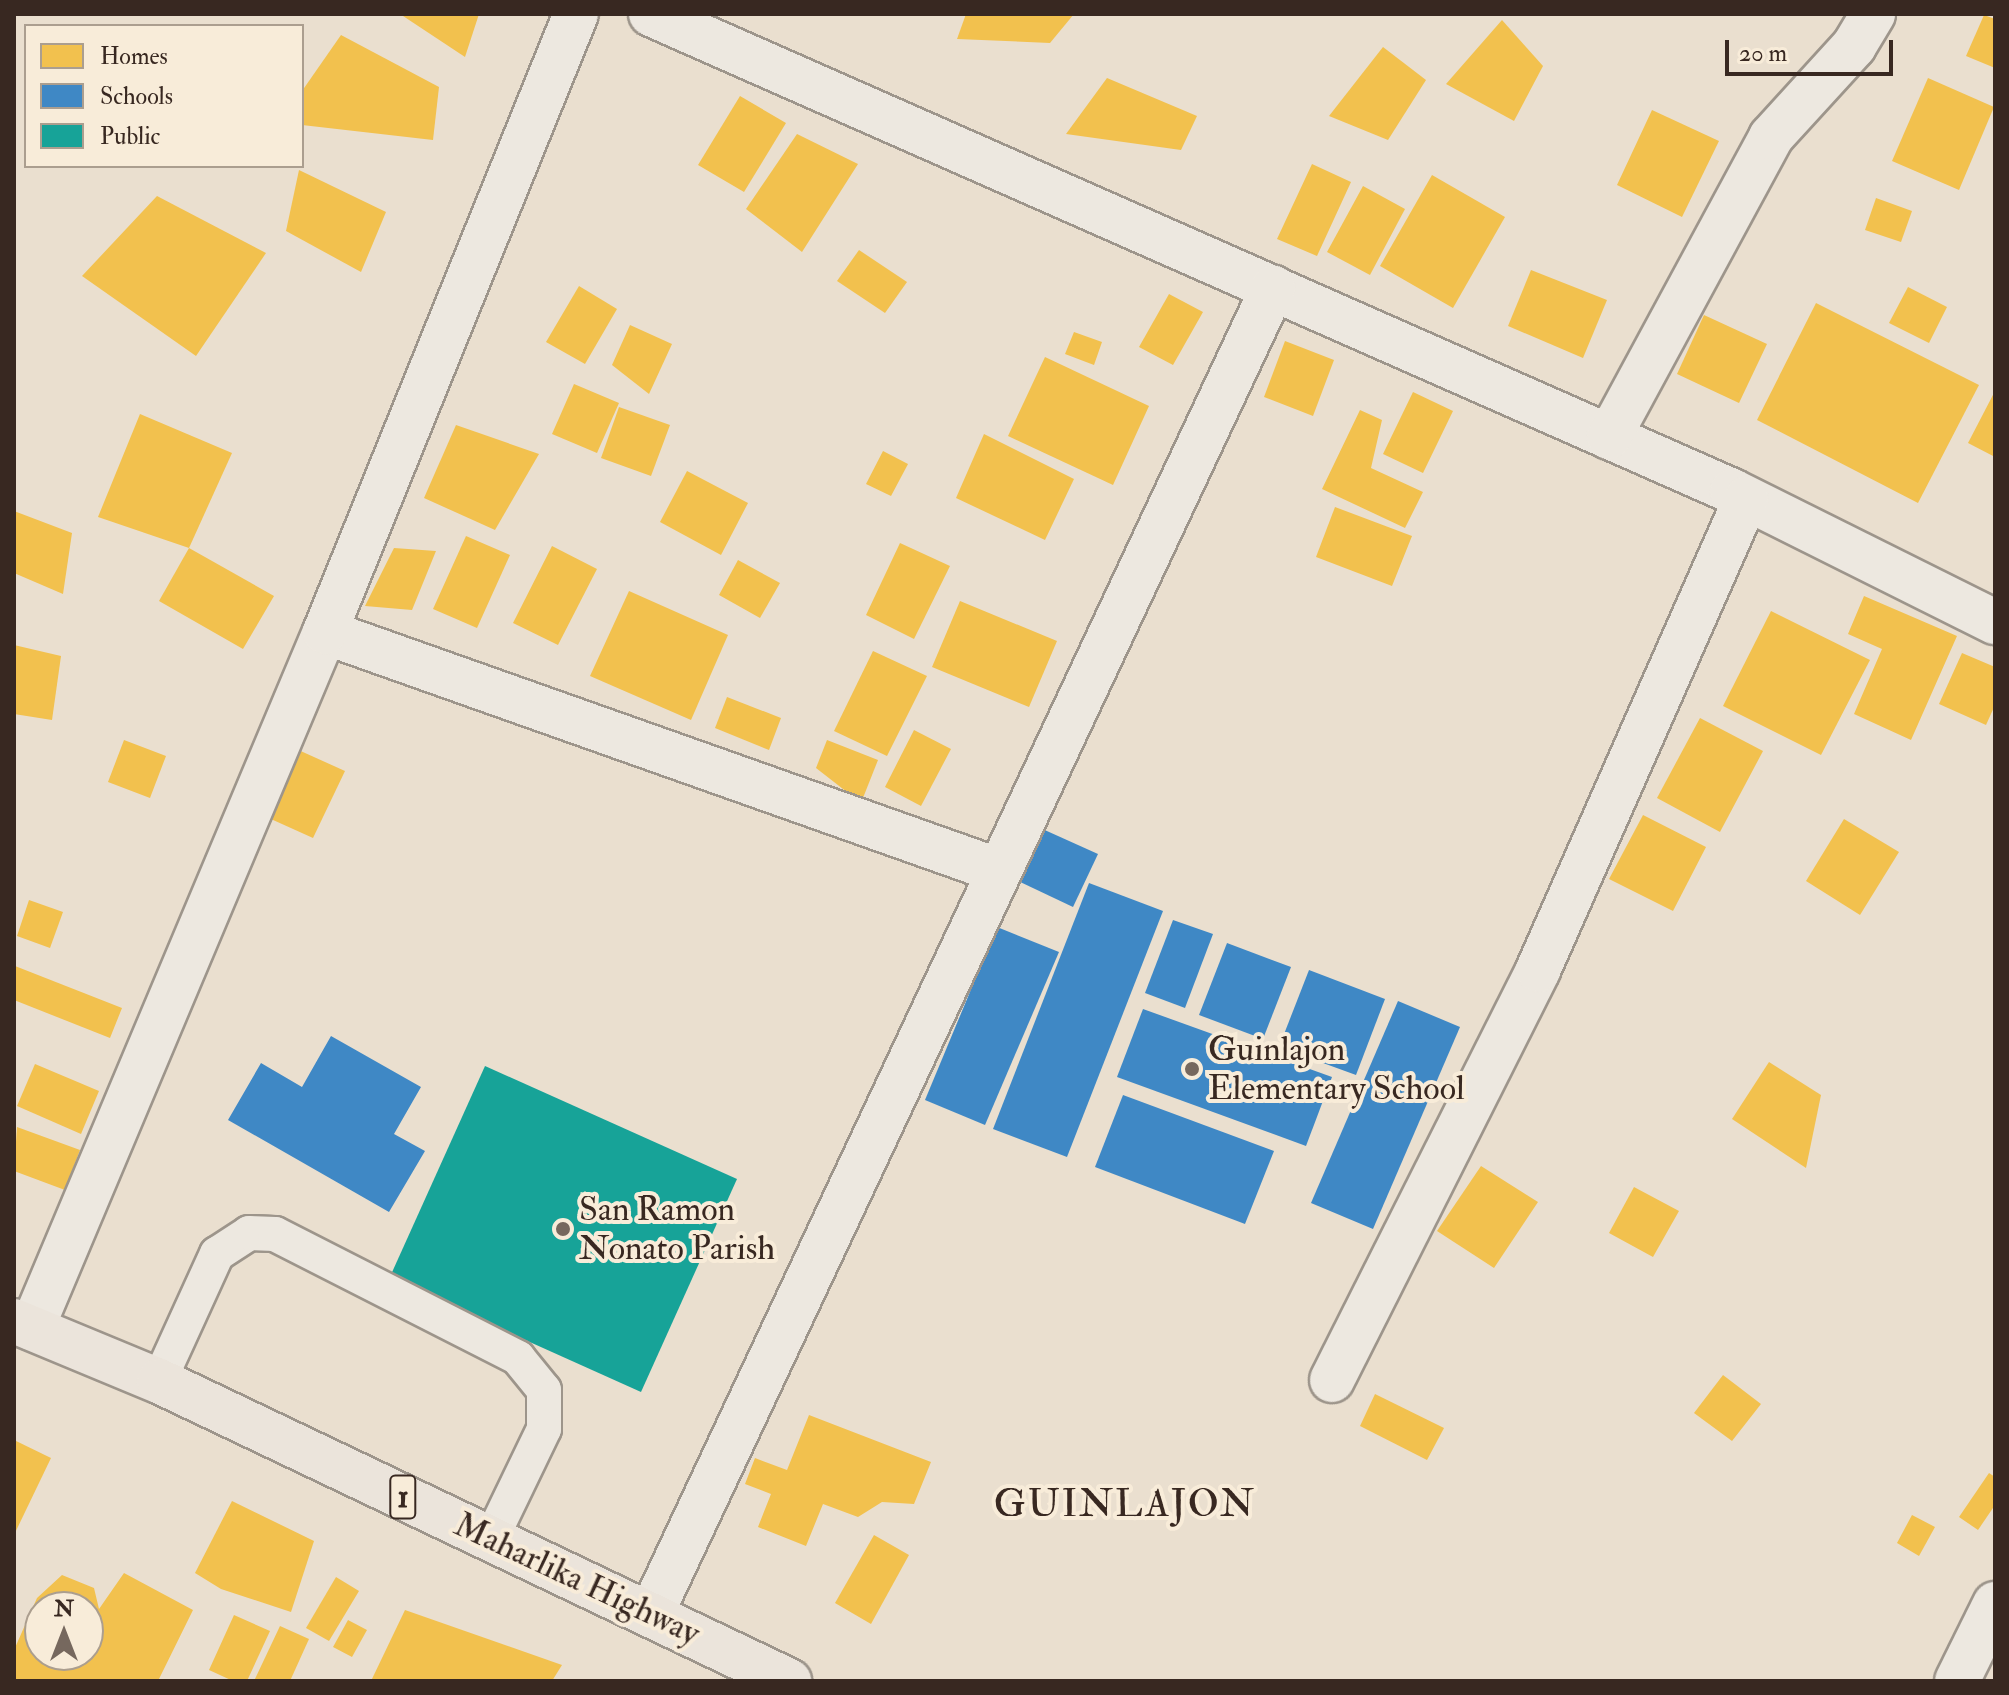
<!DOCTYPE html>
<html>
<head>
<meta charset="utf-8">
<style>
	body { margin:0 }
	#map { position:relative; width:2009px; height:1695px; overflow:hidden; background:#eadfcf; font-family:"IM FELL Double Pica",serif }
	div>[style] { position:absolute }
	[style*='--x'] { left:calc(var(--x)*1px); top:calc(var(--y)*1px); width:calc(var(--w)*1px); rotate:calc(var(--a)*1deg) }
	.homes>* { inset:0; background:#f2c14e }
	.schools>* { inset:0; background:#3f88c5 }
	.public>* { inset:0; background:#17a398 }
	.roads { filter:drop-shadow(2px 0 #9d958b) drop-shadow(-2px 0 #9d958b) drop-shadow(0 2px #9d958b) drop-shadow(0 -2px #9d958b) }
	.service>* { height:34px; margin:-17px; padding:0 17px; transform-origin:17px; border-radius:17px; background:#ede8e0 }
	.minor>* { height:44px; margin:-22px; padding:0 22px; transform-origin:22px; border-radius:22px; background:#ede8e0 }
	.trunk>* { height:44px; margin:-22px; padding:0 22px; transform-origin:22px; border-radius:22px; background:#ebe4db }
	.dots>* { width:22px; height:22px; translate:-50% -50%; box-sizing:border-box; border:4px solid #f8ecd9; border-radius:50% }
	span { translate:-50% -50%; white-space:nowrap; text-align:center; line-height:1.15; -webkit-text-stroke:8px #f8ecd9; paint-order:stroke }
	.shield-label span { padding:2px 6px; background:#f8ecd9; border:2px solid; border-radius:6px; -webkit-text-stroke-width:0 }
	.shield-label { font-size:32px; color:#382821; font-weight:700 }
	.poi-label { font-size:34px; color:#382821 }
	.left { translate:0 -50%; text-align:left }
	.street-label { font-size:34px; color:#382821 }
	.quarter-label { font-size:38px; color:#382821; letter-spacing:2px }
	.frame { position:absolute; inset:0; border:16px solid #382821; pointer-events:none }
	.legend { position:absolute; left:24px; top:24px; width:280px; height:144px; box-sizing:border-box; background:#f8ecd9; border:2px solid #ab9e8f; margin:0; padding:10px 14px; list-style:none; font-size:24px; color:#382821 }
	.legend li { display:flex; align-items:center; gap:16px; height:40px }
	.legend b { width:40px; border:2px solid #ab9e8f }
	.north { position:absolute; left:24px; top:1591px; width:80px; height:80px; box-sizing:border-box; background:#f8ecd9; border:2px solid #ab9e8f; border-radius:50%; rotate:0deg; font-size:22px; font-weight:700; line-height:32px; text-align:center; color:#382821 }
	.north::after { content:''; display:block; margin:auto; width:28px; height:36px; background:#76685e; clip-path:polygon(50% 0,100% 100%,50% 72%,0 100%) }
	.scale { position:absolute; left:1725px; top:40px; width:168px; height:36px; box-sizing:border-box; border:4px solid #382821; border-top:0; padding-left:10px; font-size:24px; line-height:28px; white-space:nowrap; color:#382821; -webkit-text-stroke:6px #f8ecd9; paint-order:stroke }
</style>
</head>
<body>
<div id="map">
	<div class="homes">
		<i style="clip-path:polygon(400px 14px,479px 14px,465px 57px)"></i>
		<i style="clip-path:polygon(966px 14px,1074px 14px,1050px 43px,957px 39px)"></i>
		<i style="clip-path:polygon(1984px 15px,1995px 19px,1995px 68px,1966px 56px)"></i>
		<i style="clip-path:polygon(1502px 20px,1543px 66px,1514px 121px,1446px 84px)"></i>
		<i style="clip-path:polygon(341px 35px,439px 87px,433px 140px,302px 125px,302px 91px)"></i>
		<i style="clip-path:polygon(1383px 47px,1426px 80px,1388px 140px,1329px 116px)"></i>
		<i style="clip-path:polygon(1107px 78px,1197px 116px,1181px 150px,1066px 134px)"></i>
		<i style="clip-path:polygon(1928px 78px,1994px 107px,1959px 190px,1892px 161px)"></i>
		<i style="clip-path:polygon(740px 96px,786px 123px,744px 192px,698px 165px)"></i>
		<i style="clip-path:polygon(1652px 110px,1719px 141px,1682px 217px,1617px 185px)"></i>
		<i style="clip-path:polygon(797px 134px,858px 164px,802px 252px,746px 209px)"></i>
		<i style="clip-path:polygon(1312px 164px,1351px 182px,1317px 256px,1277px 239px)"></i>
		<i style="clip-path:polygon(299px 170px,386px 212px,361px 272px,286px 231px)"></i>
		<i style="clip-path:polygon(1432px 175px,1505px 217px,1453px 308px,1380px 266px)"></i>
		<i style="clip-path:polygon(1363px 186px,1405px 209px,1370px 275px,1327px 252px)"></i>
		<i style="clip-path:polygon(157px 196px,266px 253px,196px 356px,82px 276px)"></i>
		<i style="clip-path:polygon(1876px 198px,1912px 211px,1901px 242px,1865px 230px)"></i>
		<i style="clip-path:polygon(859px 250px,907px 282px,885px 313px,837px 281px)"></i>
		<i style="clip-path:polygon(1531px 270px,1607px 300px,1583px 358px,1508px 326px)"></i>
		<i style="clip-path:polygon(579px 286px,617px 309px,585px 364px,546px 342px)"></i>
		<i style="clip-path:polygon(1908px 287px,1947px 307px,1929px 343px,1889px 323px)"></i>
		<i style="clip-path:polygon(1169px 294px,1203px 312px,1173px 365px,1139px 347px)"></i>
		<i style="clip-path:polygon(1816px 303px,1979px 385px,1918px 503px,1757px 420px)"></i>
		<i style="clip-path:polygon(1704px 315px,1767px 344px,1739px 403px,1677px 374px)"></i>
		<i style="clip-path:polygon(630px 325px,672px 344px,649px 394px,612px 365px)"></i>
		<i style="clip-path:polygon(1074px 332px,1102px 342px,1094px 365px,1065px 354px)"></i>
		<i style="clip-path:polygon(1285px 341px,1334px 360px,1313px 416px,1264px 397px)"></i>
		<i style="clip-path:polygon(1045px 357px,1149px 406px,1113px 485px,1008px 436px)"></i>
		<i style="clip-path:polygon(574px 384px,619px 403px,597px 453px,552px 434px)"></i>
		<i style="clip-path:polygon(1995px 391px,1995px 457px,1968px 443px)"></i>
		<i style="clip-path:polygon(1413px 392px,1453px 411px,1423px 473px,1383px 454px)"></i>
		<i style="clip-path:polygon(619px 407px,670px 425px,651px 476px,601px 458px)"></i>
		<i style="clip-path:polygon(1360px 410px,1382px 420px,1371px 468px,1423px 492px,1405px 528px,1322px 489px)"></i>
		<i style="clip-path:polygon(140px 414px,232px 453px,189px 548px,98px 517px)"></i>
		<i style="clip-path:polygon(456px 425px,539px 454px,495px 530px,424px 498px)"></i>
		<i style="clip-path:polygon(984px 434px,1074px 479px,1045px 540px,956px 498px)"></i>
		<i style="clip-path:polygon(883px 451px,908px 464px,891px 496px,866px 484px)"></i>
		<i style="clip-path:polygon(687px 471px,748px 503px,721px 555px,660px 522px)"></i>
		<i style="clip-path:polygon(1335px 507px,1412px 536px,1392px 586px,1316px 557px)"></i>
		<i style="clip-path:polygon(14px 511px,72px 533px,63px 594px,14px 573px)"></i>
		<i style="clip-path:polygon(466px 536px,510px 555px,477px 628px,433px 609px)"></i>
		<i style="clip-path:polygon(900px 543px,950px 566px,914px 639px,866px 615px)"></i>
		<i style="clip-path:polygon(552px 546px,597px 569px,558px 645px,513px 623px)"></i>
		<i style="clip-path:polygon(189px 548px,274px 596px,243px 649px,159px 601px)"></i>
		<i style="clip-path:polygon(394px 548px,436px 551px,412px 610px,365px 606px)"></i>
		<i style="clip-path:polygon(738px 560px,780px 583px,760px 618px,719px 595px)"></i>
		<i style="clip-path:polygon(629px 591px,728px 635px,691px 720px,590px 676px)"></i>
		<i style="clip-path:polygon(1864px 596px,1957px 636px,1911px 740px,1854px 714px,1882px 649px,1848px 634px)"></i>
		<i style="clip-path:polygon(960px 601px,1057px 641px,1029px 707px,932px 667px)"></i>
		<i style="clip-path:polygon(1771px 611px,1870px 660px,1821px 755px,1723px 706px)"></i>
		<i style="clip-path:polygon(14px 645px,61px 656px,52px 720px,14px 714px)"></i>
		<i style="clip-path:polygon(873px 651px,927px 676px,887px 756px,834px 731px)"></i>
		<i style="clip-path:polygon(1962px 653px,1995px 667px,1995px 705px,1986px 725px,1939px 704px)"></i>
		<i style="clip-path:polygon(727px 697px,781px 718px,769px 750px,715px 728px)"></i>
		<i style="clip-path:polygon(1700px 718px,1763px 751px,1720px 832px,1657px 798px)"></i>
		<i style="clip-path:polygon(914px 730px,951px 749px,921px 806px,885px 787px)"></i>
		<i style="clip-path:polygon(124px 740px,166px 756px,150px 798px,108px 782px)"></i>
		<i style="clip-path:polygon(827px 740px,878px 760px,861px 803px,816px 768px)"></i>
		<i style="clip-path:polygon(294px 748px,345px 771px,313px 838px,262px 815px)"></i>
		<i style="clip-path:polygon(1643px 815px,1706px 847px,1673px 911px,1609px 879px)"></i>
		<i style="clip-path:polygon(1844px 819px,1899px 852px,1860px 915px,1806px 881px)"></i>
		<i style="clip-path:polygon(29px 900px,63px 912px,50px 948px,17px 936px)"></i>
		<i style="clip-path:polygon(15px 966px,122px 1008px,110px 1038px,14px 1000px)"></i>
		<i style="clip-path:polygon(1769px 1062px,1821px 1095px,1806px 1168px,1732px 1119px)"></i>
		<i style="clip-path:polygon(35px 1064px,99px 1091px,81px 1134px,17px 1106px)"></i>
		<i style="clip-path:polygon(17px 1127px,80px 1150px,65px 1190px,14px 1171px)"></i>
		<i style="clip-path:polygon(1481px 1166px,1538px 1202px,1494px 1268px,1437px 1231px)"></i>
		<i style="clip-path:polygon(1634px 1187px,1679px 1211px,1653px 1257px,1609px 1233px)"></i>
		<i style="clip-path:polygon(1723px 1375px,1761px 1404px,1732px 1441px,1694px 1413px)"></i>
		<i style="clip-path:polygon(1375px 1394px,1444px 1428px,1427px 1460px,1360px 1426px)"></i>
		<i style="clip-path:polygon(809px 1415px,931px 1462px,914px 1504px,882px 1502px,858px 1517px,823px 1504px,806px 1546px,758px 1527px,771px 1494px,745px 1484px,755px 1458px,787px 1470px)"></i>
		<i style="clip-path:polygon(14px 1440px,51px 1458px,14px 1535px)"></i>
		<i style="clip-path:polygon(1989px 1473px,1995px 1477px,1995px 1505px,1978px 1530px,1959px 1517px)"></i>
		<i style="clip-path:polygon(232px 1501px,314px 1541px,291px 1612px,221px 1589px,195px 1573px)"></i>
		<i style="clip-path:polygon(1912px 1515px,1935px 1527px,1919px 1556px,1897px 1543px)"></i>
		<i style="clip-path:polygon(874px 1535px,909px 1555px,871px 1624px,835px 1603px)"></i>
		<i style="clip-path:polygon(evenodd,124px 1573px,193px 1610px,158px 1681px,14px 1681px,14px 1650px,37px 1598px,62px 1575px,94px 1588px,99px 1609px,124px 1573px,40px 1607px,88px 1607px,88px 1655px,40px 1655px,40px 1607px)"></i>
		<i style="clip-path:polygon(336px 1577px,359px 1591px,329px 1641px,306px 1628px)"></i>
		<i style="clip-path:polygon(405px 1610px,562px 1665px,552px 1681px,371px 1681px)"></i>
		<i style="clip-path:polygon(234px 1615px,270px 1631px,247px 1681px,233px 1681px,209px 1670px)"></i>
		<i style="clip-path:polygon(348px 1620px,367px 1630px,352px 1657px,333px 1647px)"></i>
		<i style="clip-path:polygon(280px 1626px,309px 1639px,290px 1681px,254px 1681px)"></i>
	</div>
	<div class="schools">
		<i style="clip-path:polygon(1038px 827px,1098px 854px,1073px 907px,1014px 879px)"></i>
		<i style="clip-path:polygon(1089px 883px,1163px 911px,1067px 1157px,993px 1129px)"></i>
		<i style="clip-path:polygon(1173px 920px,1213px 934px,1185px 1008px,1145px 993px)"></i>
		<i style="clip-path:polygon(997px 927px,1059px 952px,985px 1125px,925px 1100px)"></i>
		<i style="clip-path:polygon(1227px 943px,1291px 967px,1263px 1039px,1199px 1015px)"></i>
		<i style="clip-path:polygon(1309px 970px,1385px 999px,1356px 1075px,1279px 1047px)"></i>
		<i style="clip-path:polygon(1398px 1001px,1460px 1027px,1373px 1229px,1311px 1203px)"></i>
		<i style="clip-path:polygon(1143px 1009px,1332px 1077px,1306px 1146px,1117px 1077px)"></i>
		<i style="clip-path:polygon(331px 1036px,421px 1087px,394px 1134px,425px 1151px,389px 1212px,228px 1120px,261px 1063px,302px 1087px)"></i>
		<i style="clip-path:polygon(1123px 1095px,1274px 1151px,1245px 1224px,1095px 1167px)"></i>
	</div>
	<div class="public">
		<i style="clip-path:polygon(485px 1066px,737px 1179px,641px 1392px,389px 1279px)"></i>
	</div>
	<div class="roads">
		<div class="service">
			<i style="--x:159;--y:1381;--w:140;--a:-65.5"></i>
			<i style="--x:217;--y:1254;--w:38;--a:-33"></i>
			<i style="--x:249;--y:1233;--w:26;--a:2"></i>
			<i style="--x:275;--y:1234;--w:273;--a:27"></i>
			<i style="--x:518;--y:1358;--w:41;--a:50.9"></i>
			<i style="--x:544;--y:1390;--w:39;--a:90"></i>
			<i style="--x:544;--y:1429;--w:122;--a:115.7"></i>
		</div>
		<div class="minor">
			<i style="--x:651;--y:14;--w:1182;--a:23.81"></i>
			<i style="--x:1732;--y:491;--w:294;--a:26.5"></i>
			<i style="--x:1609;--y:437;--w:341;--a:-61.6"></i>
			<i style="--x:1771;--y:137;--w:123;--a:-47.6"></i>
			<i style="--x:1854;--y:46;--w:37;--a:-59"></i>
			<i style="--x:325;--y:632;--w:713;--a:19.5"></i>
			<i style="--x:32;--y:1328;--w:755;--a:-67.17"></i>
			<i style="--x:325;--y:632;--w:667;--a:-67.9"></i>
			<i style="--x:1332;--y:1380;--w:459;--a:-63.3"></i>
			<i style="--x:1538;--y:970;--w:515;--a:-66.17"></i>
			<i style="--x:651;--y:1614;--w:1465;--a:-64.87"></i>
			<i style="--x:1957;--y:1681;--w:86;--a:-63.7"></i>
		</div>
		<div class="trunk">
			<i style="--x:14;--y:1321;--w:157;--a:22.5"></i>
			<i style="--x:159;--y:1381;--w:698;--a:25.46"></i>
		</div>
	</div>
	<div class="dots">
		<i style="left:1192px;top:1069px;background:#76685e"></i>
		<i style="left:563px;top:1229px;background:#76685e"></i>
	</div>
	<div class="shield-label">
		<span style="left:403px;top:1497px">1</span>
	</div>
	<div class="poi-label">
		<span class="left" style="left:1208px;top:1069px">Guinlajon<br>Elementary School</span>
		<span class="left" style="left:579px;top:1229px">San Ramon<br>Nonato Parish</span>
	</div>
	<div class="street-label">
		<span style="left:577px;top:1579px;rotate:25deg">Maharlika Highway</span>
	</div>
	<div class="quarter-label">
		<span style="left:1125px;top:1505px">GUINLAJON</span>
	</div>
	<div class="frame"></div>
	<ul class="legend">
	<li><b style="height:22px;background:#f2c14e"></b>Homes</li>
	<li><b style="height:22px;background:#3f88c5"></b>Schools</li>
	<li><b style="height:22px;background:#17a398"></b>Public</li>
	</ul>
	<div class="north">N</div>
	<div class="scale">20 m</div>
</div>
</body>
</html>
